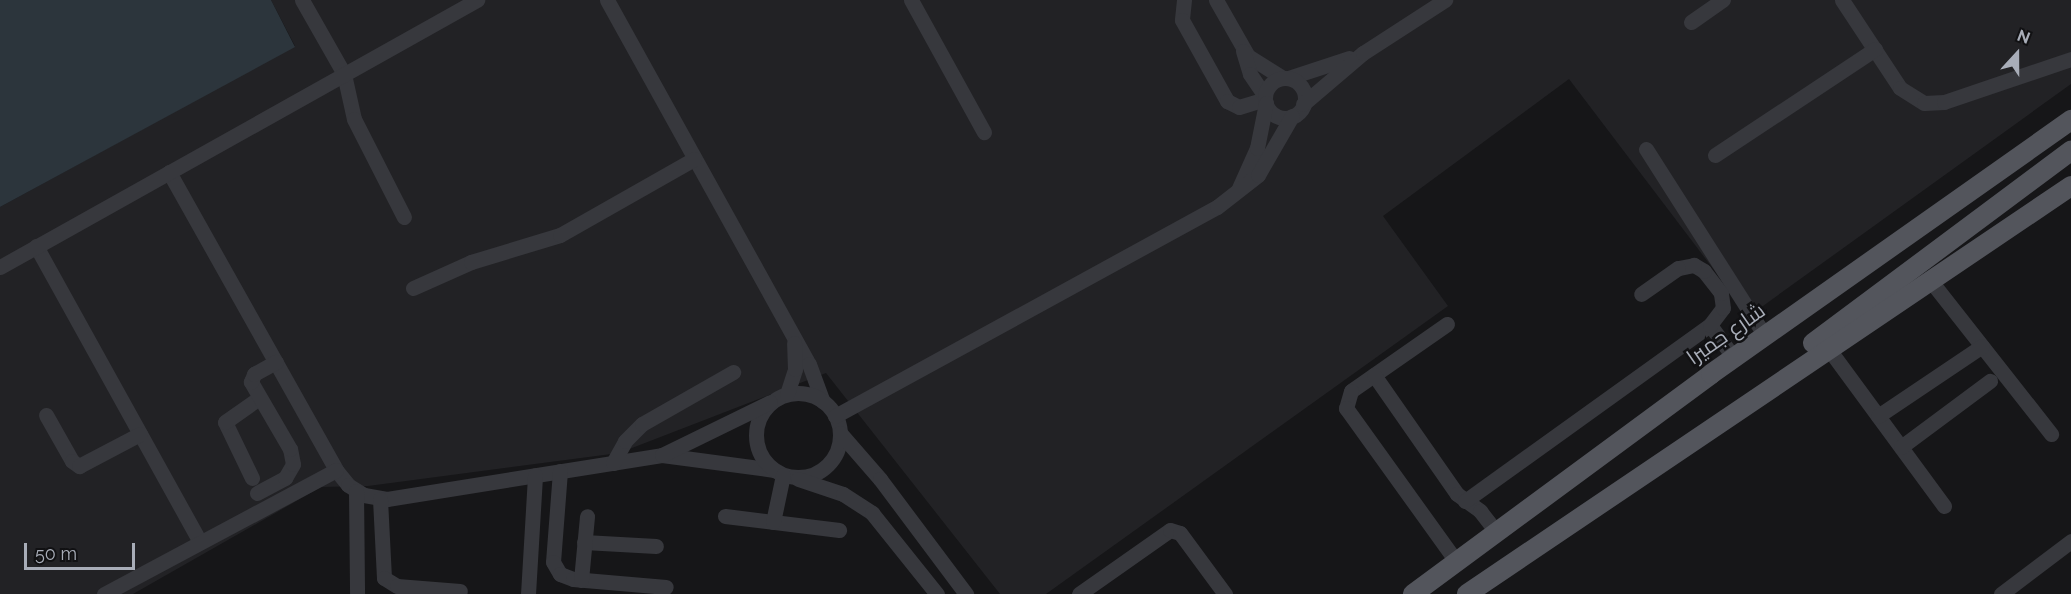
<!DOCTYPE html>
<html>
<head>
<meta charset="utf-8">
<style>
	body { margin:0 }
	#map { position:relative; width:2071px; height:594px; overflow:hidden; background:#161618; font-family:Raleway,Cairo,sans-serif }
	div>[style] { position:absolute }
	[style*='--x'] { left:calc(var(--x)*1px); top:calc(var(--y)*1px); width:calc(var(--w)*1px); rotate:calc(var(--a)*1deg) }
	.built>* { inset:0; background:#222225 }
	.water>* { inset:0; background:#2c353c }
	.minor>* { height:15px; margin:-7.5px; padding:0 7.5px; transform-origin:7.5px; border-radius:7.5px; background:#37383d }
	.minor>.ring { margin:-7.5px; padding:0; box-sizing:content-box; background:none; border:15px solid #37383d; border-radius:50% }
	.major>* { height:20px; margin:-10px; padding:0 10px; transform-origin:10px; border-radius:10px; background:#53555c }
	span { translate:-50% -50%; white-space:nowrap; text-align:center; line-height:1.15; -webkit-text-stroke:5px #111113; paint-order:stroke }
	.street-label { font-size:21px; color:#a8adb8 }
	.north { position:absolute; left:1987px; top:24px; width:60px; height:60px; -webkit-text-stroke:4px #111113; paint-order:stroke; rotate:21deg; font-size:16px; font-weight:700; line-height:24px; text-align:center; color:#a8adb8 }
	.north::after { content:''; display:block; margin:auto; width:21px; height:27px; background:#a8adb8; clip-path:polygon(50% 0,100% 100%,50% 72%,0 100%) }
	.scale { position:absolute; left:24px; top:543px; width:111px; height:27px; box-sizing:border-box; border:3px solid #a8adb8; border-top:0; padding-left:8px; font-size:18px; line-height:21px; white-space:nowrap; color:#a8adb8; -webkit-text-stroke:4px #111113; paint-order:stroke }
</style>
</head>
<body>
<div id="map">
	<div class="built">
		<i style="clip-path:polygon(271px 0,2071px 0,2071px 84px,1749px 316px,1569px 79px,1383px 216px,1448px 306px,1046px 594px,1000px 594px,826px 373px,619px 453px,368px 486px,321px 487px,133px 594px,0 594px,0 207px,295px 46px)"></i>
	</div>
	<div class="water">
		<i style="clip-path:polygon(0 0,271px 0,295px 47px,0 207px)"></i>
	</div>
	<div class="minor">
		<i style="--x:302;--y:0;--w:85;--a:60.4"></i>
		<i style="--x:344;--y:74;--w:46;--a:77.5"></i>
		<i style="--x:354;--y:119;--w:110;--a:63"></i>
		<i style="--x:607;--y:0;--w:416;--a:61"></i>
		<i style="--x:809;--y:364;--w:40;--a:69.8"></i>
		<i style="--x:911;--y:0;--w:151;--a:61.1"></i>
		<i style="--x:1184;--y:0;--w:20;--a:96"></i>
		<i style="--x:1182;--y:20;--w:93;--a:60.9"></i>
		<i style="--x:1227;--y:101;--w:13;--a:27"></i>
		<i style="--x:1239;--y:107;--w:27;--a:-17"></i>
		<i style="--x:1216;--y:0;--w:64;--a:60.3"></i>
		<i style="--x:1248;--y:56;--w:41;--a:32.2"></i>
		<i style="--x:1842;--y:0;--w:105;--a:56.6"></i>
		<i style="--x:1900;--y:88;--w:28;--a:32"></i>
		<i style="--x:1924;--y:103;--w:20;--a:-3"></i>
		<i style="--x:1944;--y:102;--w:134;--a:-18.7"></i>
		<i style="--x:1691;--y:22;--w:39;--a:-35"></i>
		<i style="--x:1243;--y:51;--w:24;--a:73"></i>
		<i style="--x:1250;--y:74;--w:27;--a:56"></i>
		<i style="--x:1288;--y:78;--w:64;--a:-18.2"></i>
		<i class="ring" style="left:1265px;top:78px;width:25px;height:25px"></i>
		<i style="--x:1303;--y:104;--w:79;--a:-40.4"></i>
		<i style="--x:1363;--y:53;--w:98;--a:-32.9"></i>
		<i style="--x:1646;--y:149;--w:222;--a:57.5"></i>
		<i style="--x:1715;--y:155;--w:192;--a:-33.5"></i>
		<i style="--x:169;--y:172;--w:342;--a:60.7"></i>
		<i style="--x:336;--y:470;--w:19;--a:51"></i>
		<i style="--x:348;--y:485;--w:19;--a:32"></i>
		<i style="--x:364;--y:495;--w:23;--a:10"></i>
		<i style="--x:387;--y:499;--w:278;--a:-9.1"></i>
		<i style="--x:662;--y:455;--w:113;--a:7.6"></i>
		<i style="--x:1239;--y:188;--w:44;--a:-65.8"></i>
		<i style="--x:1257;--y:148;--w:46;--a:-78.7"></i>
		<i style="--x:36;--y:246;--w:338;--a:61"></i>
		<i style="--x:0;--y:267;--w:547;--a:-29.24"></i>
		<i style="--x:1930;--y:280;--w:196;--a:51.8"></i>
		<i style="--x:413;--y:288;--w:64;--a:-24.1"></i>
		<i style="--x:471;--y:262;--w:93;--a:-16.9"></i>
		<i style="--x:560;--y:235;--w:154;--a:-29.6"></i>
		<i style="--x:1447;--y:324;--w:117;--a:145.1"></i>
		<i style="--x:1351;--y:391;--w:18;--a:106"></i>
		<i style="--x:1346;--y:408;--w:188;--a:54.3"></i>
		<i style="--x:1710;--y:325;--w:41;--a:54"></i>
		<i style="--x:1828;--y:348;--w:196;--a:53.7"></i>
		<i style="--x:1374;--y:375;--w:145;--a:55.1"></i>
		<i style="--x:1457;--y:494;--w:29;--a:36"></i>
		<i style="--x:1480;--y:511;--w:24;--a:52"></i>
		<i class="ring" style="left:756px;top:393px;width:69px;height:69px"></i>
		<i style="--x:787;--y:394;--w:26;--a:-72"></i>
		<i style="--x:795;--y:369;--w:26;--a:-92"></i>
		<i style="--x:46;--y:415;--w:53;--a:60.5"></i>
		<i style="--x:72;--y:461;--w:9;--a:36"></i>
		<i style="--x:79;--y:466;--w:69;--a:-27.7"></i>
		<i style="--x:835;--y:416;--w:435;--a:-28.7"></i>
		<i style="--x:1217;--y:207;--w:52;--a:-38"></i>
		<i style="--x:1258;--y:175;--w:68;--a:-60"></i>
		<i style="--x:1878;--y:416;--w:125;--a:-33.9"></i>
		<i style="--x:840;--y:433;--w:61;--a:49"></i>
		<i style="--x:880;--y:479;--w:144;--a:53.2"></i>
		<i style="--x:1901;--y:447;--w:111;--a:-36.6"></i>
		<i style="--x:662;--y:455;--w:120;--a:-26.1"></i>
		<i style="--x:613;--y:463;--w:25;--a:-61"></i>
		<i style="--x:625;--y:441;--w:24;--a:-45"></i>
		<i style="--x:642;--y:424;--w:105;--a:-29.7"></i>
		<i style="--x:560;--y:471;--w:91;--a:94.4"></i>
		<i style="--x:553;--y:562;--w:14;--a:60"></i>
		<i style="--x:560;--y:574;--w:14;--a:21"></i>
		<i style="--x:573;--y:579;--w:93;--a:4.9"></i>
		<i style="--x:252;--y:478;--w:62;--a:-115.7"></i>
		<i style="--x:225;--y:422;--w:42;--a:-35.2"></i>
		<i style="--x:798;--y:479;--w:47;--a:18.4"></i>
		<i style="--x:843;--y:494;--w:35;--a:33"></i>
		<i style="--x:872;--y:513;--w:104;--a:51.3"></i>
		<i style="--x:356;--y:491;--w:103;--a:89.4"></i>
		<i style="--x:257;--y:493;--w:32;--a:-28"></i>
		<i style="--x:285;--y:478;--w:16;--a:-60"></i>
		<i style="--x:293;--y:464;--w:15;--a:-101"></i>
		<i style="--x:290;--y:449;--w:78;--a:-120.2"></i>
		<i style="--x:251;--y:382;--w:9;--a:-69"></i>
		<i style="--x:254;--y:374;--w:25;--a:-29"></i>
		<i style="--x:380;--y:499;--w:79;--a:87.1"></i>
		<i style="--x:384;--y:578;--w:15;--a:32"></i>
		<i style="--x:397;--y:586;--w:63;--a:4.5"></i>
		<i style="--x:1465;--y:501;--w:302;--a:-35.7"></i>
		<i style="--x:1710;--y:325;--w:21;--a:-53"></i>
		<i style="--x:1723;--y:308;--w:15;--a:-98"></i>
		<i style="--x:1721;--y:293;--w:28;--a:-128"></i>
		<i style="--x:1704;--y:271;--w:12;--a:-149"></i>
		<i style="--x:1694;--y:265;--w:16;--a:169"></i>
		<i style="--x:1678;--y:268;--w:45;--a:144.9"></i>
		<i style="--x:725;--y:516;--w:115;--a:7"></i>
		<i style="--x:773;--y:522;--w:48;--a:-78"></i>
		<i style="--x:584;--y:542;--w:72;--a:3.2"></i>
		<i style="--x:581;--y:580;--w:64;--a:-84.6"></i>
		<i style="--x:104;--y:594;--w:263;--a:-28.1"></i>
		<i style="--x:528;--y:594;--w:119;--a:-86.6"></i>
		<i style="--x:1079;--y:594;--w:111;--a:-35.1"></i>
		<i style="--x:1170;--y:530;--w:10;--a:17"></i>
		<i style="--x:1180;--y:533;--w:76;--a:53.6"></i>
		<i style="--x:2001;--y:594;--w:88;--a:-37.1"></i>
	</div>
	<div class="major">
		<i style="--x:1813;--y:343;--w:322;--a:-36.7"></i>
		<i style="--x:1413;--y:594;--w:370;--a:-36.4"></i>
		<i style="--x:1711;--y:374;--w:441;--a:-35.2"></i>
		<i style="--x:1467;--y:594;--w:729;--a:-34.04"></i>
	</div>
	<div class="street-label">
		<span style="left:1726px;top:334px;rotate:-35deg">شارع جميرا</span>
	</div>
	<div class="north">N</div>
	<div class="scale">50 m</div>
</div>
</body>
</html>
